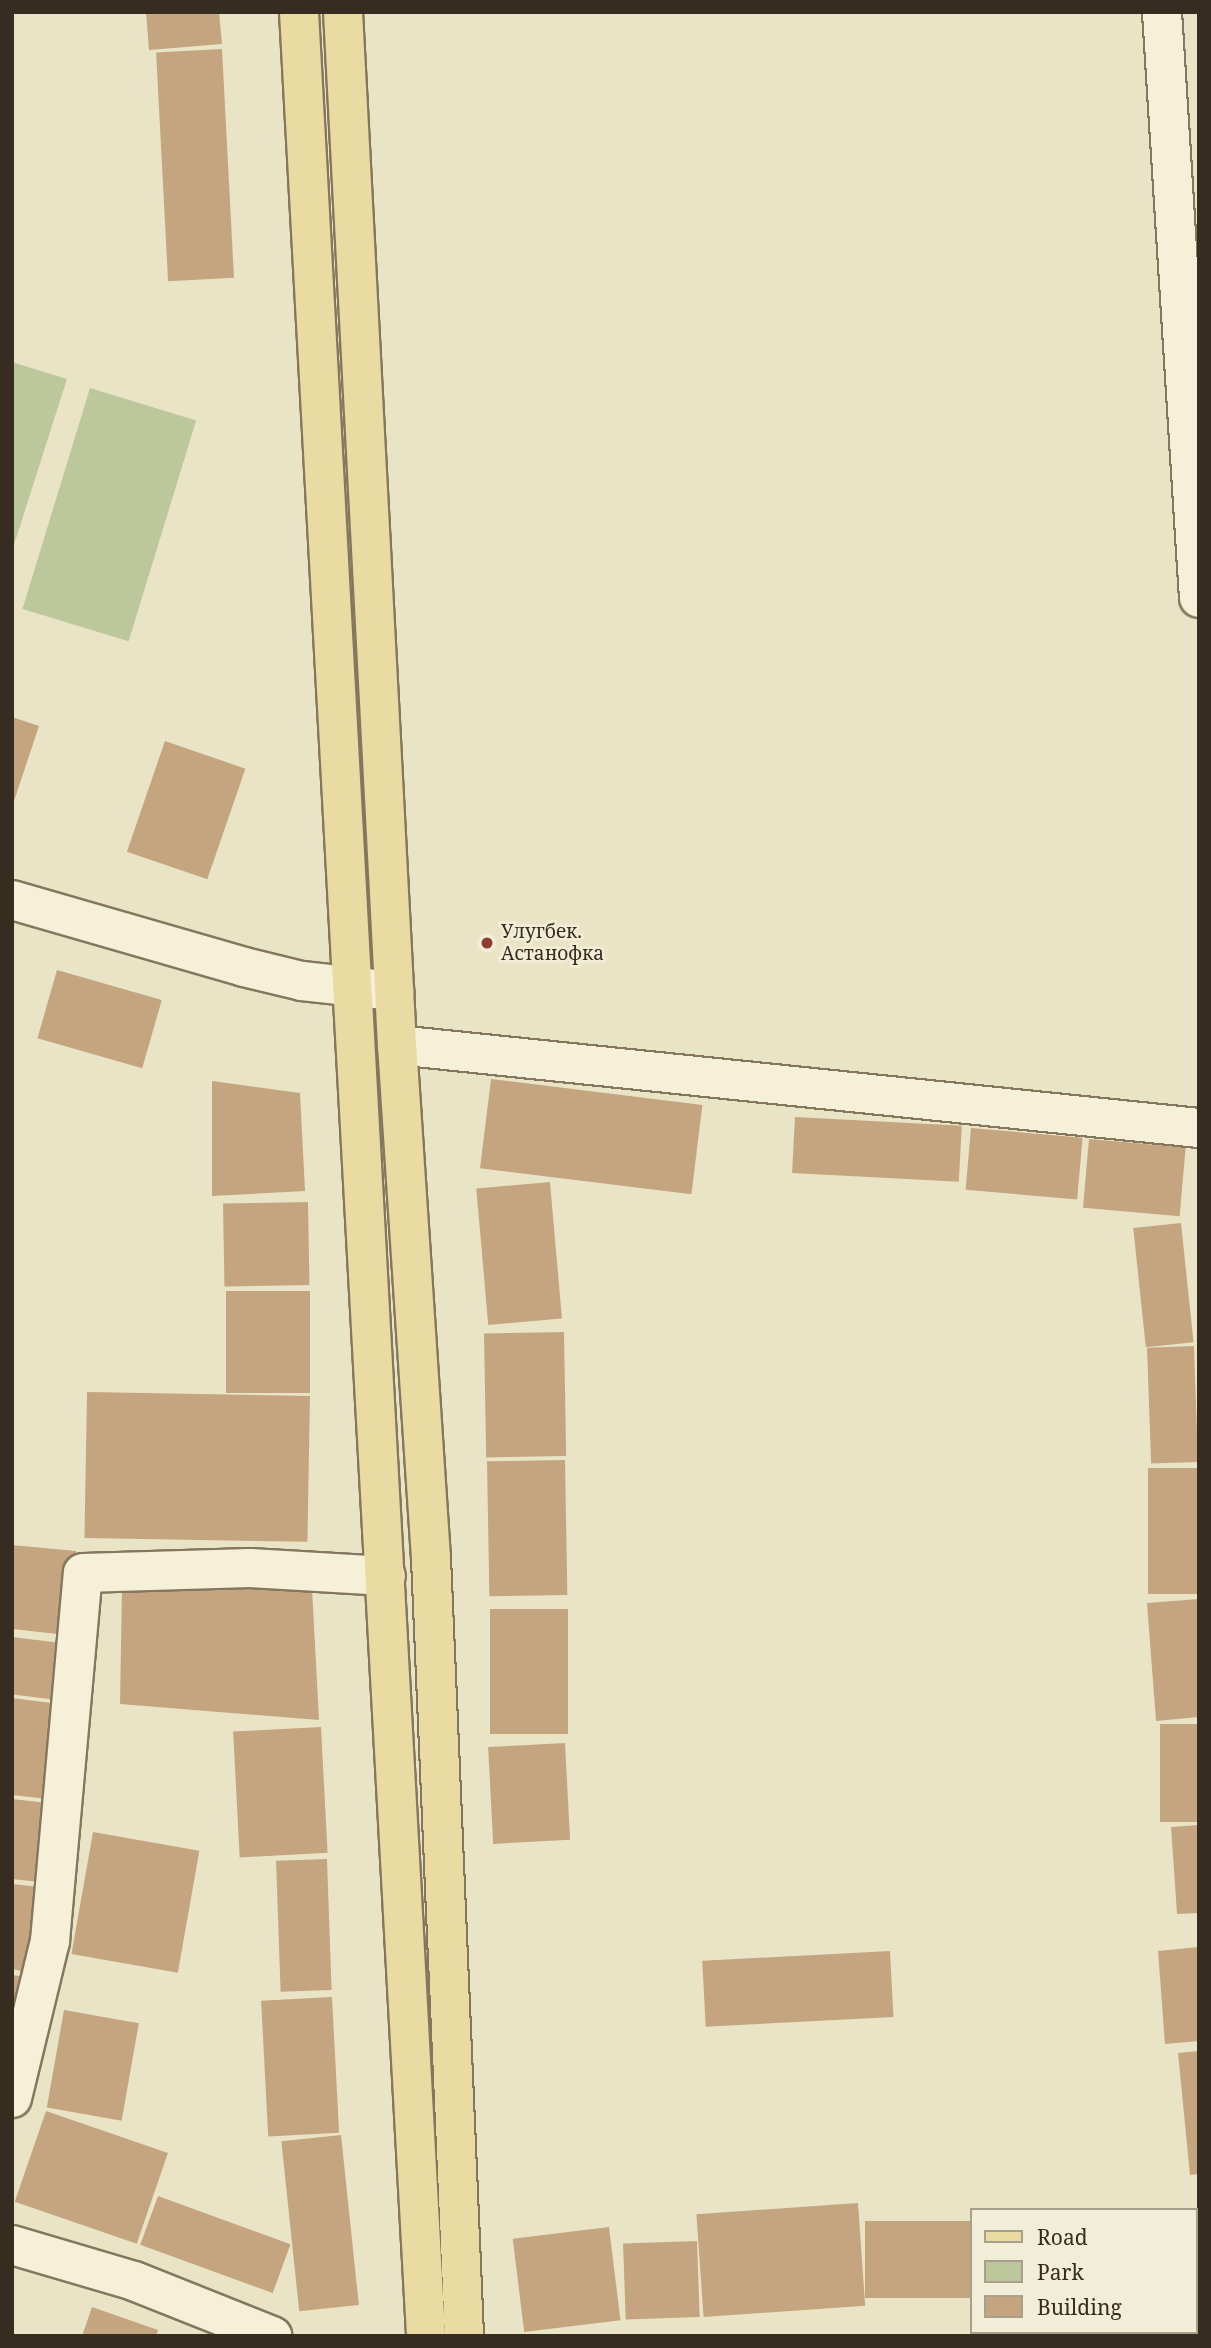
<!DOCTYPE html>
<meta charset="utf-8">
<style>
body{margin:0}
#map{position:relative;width:1211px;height:2348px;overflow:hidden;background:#eae4c7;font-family:"Noto Serif",serif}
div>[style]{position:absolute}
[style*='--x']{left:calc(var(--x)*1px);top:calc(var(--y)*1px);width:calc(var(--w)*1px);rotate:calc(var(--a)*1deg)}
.green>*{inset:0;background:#bdc79c;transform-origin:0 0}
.building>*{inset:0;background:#c5a580;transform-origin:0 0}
.roads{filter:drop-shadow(2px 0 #84775e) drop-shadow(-2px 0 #84775e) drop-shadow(0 2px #84775e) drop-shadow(0 -2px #84775e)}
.minor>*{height:38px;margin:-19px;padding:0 19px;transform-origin:19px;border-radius:19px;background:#f6f0d9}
.major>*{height:38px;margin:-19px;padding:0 19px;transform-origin:19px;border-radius:19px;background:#eadba2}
.dots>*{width:19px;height:19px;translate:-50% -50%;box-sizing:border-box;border:4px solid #f2edd6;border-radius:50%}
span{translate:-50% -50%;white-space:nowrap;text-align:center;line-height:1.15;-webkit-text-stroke:5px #f2edd6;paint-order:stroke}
.poi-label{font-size:19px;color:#362d20}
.left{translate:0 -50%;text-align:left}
.frame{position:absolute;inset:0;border:14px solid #362d20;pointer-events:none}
.legend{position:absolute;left:970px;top:2208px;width:228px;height:126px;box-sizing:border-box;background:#f2edd6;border:2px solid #a7a08d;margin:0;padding:9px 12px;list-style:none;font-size:21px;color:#362d20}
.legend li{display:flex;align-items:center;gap:14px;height:35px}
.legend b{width:35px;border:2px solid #a7a08d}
</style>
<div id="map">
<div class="green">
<div style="clip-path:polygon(12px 362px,67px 379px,12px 551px)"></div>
<div style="left:90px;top:388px;width:111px;height:231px;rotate:17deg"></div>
</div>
<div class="building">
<div style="clip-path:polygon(146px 12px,219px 12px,222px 44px,149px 50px)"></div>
<div style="left:222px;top:49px;width:229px;height:66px;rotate:87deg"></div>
<div style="clip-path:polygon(12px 717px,39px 726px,13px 804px,12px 804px)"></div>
<div style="left:165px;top:741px;width:85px;height:117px;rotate:19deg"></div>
<div style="left:57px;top:970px;width:109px;height:71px;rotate:16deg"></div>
<div style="left:491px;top:1079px;width:213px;height:90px;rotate:7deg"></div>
<div style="clip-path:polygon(212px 1081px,300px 1093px,305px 1191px,212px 1196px)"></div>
<div style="left:795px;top:1117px;width:167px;height:56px;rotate:3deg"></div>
<div style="left:971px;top:1128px;width:112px;height:62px;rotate:5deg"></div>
<div style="left:1089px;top:1139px;width:97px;height:69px;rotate:5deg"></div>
<div style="left:550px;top:1182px;width:137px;height:74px;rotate:85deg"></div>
<div style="left:308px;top:1202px;width:83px;height:85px;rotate:89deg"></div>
<div style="left:1181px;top:1223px;width:120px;height:48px;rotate:84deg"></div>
<div style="left:226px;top:1291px;width:84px;height:102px"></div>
<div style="left:564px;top:1332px;width:124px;height:80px;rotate:89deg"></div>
<div style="left:1194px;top:1346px;width:116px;height:47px;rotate:88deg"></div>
<div style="left:87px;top:1392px;width:223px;height:146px;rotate:1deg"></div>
<div style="left:565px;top:1460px;width:135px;height:78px;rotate:89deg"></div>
<div style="left:1199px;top:1468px;width:126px;height:51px;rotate:90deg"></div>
<div style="clip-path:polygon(12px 1545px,76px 1551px,67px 1635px,12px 1629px)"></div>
<div style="clip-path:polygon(122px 1585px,312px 1588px,319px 1720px,120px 1704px)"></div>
<div style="clip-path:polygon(1199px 1599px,1199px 1717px,1156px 1721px,1147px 1603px)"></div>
<div style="left:568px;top:1609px;width:125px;height:78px;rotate:90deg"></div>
<div style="left:12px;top:1637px;width:54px;height:57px;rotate:7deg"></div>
<div style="clip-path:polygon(12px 1698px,59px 1704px,47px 1799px,12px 1795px)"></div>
<div style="left:1199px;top:1724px;width:98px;height:39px;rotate:90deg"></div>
<div style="left:321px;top:1727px;width:126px;height:88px;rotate:87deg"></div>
<div style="left:565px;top:1743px;width:97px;height:77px;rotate:87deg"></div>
<div style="clip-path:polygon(12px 1799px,48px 1803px,39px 1882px,12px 1879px)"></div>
<div style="clip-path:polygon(1199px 1825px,1199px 1913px,1177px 1914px,1171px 1827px)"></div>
<div style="left:93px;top:1832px;width:108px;height:124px;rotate:10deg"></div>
<div style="left:327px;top:1859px;width:131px;height:51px;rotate:88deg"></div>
<div style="clip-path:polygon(12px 1884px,40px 1887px,26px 1972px,12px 1969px)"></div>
<div style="clip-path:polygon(1199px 1947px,1199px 2041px,1165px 2044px,1158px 1951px)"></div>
<div style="left:890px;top:1951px;width:66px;height:188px;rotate:87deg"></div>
<div style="clip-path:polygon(12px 1975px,26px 1977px,12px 2039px)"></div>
<div style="left:332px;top:1997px;width:136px;height:71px;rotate:87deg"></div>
<div style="left:64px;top:2010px;width:76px;height:99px;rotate:10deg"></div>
<div style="clip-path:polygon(1199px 2051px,1199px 2174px,1190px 2175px,1178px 2053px)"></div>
<div style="left:46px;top:2111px;width:129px;height:96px;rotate:19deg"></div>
<div style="left:341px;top:2135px;width:171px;height:60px;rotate:84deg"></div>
<div style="left:158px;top:2196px;width:141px;height:52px;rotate:20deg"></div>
<div style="left:858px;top:2203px;width:103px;height:162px;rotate:86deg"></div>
<div style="left:971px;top:2221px;width:77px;height:106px;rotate:90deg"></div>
<div style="left:609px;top:2227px;width:94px;height:97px;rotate:83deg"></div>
<div style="left:697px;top:2241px;width:76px;height:74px;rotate:88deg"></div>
<div style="clip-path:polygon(92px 2307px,158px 2330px,156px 2336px,82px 2336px)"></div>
</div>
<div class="roads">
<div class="minor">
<div style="--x:1162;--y:12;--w:587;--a:86.39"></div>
<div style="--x:12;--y:900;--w:241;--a:16.1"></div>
<div style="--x:244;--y:967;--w:60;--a:13.6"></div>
<div style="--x:302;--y:981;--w:93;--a:6.2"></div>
<div style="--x:397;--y:1045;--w:806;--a:5.91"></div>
<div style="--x:12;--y:2098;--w:162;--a:-76.4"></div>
<div style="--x:50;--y:1941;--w:369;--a:-84.9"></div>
<div style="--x:83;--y:1573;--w:167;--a:-1.7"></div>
<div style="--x:250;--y:1568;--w:136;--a:3.4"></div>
<div style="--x:12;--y:2245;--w:127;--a:16.4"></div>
<div style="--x:134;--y:2281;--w:149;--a:21.7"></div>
<div style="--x:1195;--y:2328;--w:4;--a:0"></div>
<div style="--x:1067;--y:2336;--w:56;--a:-4.1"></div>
</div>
<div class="major">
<div style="--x:299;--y:12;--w:2327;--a:86.87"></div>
<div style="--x:343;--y:12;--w:1034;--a:87.01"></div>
<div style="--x:397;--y:1045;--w:514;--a:86.21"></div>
<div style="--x:431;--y:1558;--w:779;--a:87.57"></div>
</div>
</div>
<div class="dots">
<div style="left:487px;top:943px;background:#8d3d33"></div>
</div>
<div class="poi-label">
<span class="left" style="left:501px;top:943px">Улугбек.<br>Астанофка</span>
</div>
<div class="frame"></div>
<ul class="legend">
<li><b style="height:9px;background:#eadba2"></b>Road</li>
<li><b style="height:19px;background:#bdc79c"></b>Park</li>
<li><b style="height:19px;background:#c5a580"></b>Building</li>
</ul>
</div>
